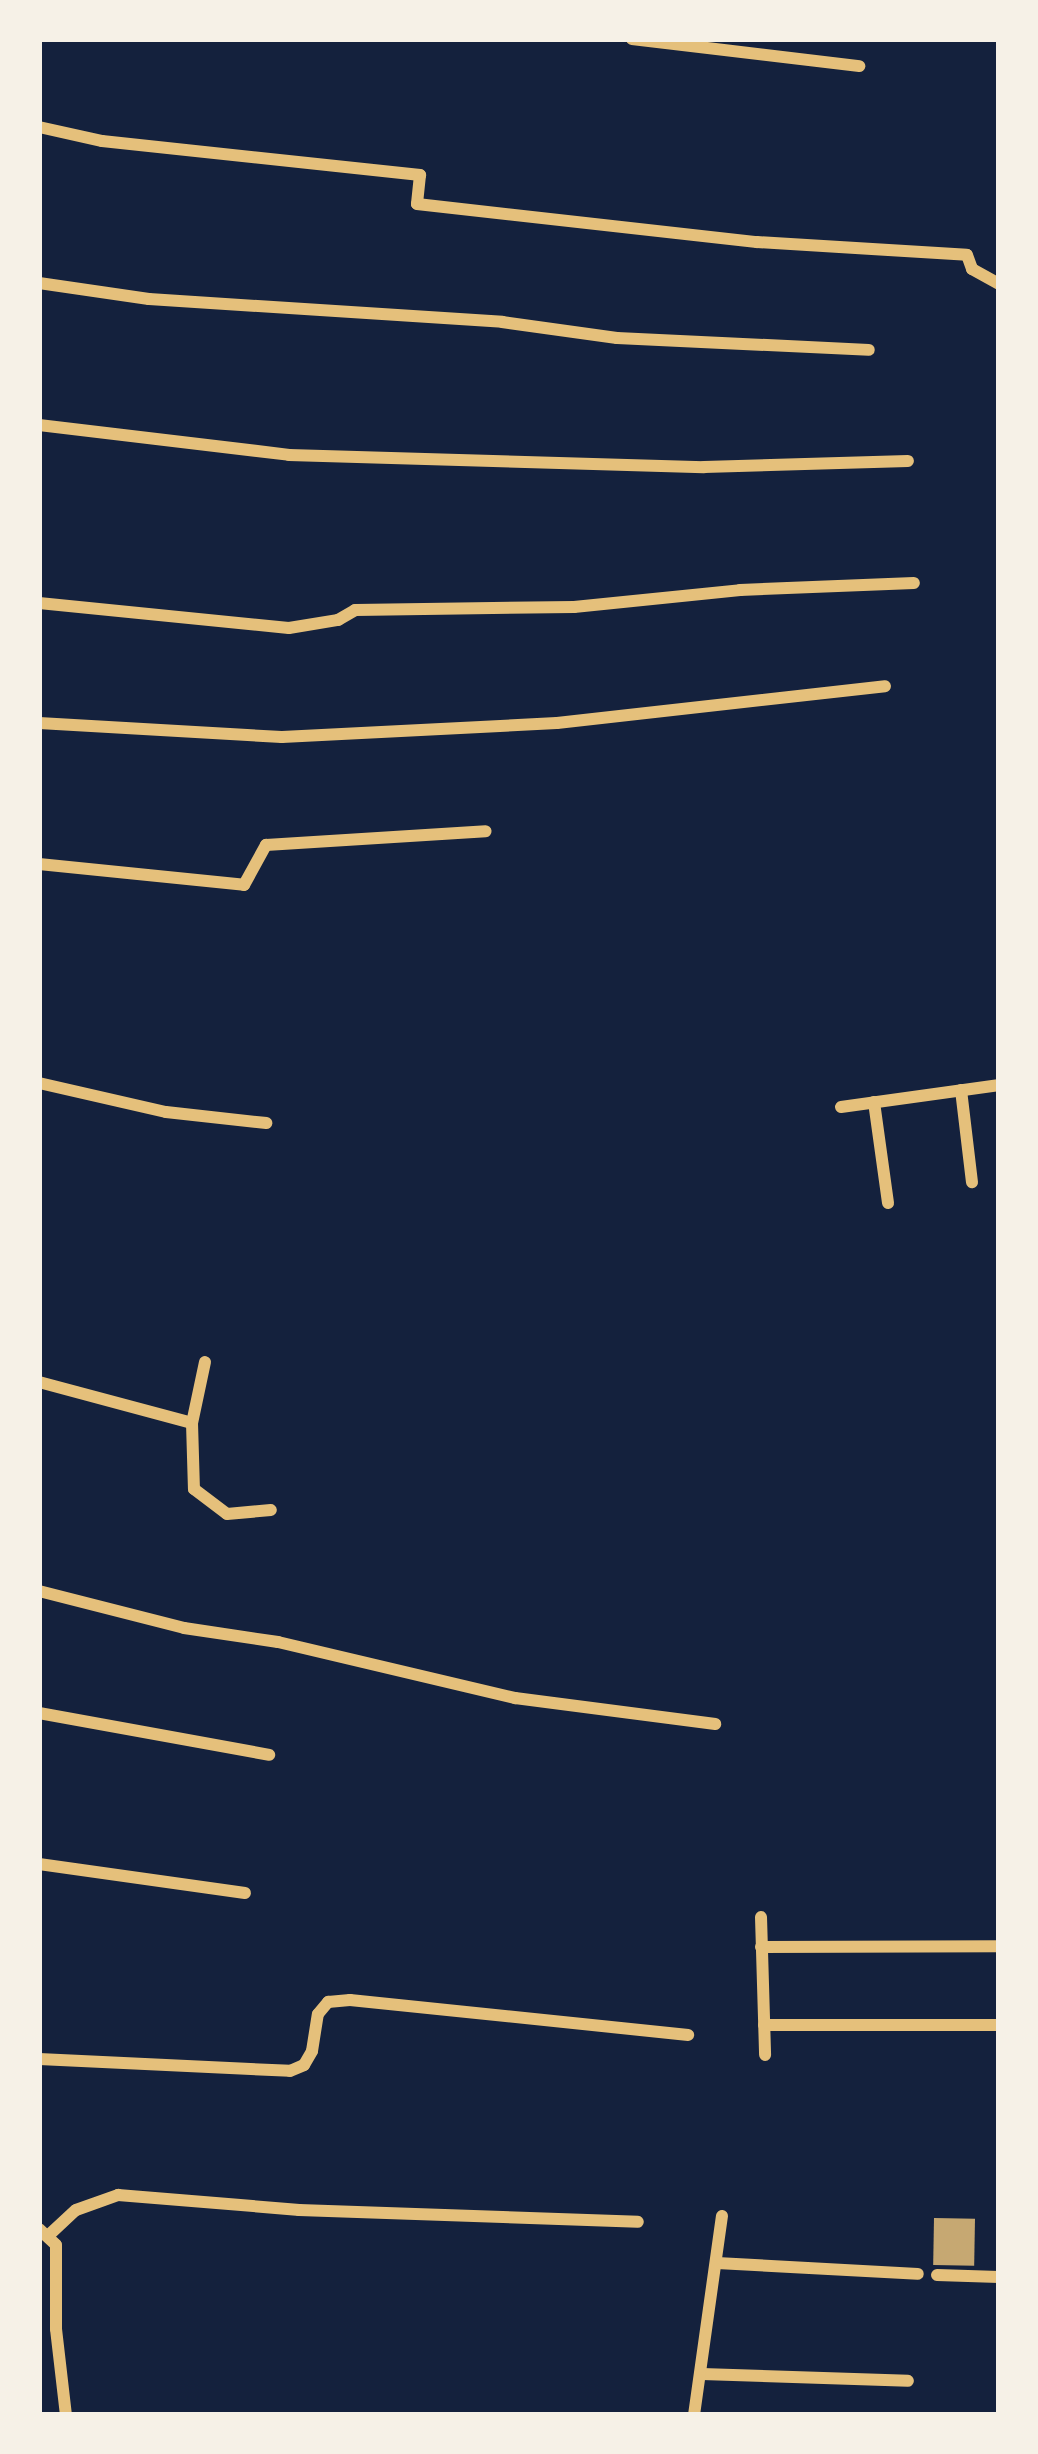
<!DOCTYPE html>
<style>
body{margin:0}
#map{position:relative;width:1038px;height:2454px;overflow:hidden;background:#14213d;font-family:"Fira Sans Condensed",sans-serif}
div>[style]{position:absolute}
[style*='--x']{left:calc(var(--x)*1px);top:calc(var(--y)*1px);width:calc(var(--w)*1px);rotate:calc(var(--a)*1deg)}
.building>*{inset:0;background:#c6a872;transform-origin:0 0}
.minor>*{height:12px;margin:-6px;padding:0 6px;transform-origin:6px;border-radius:6px;background:#e5c07b}
span{translate:-50% -50%;white-space:nowrap;text-align:center;line-height:1.15;-webkit-text-stroke:10px #f6f1e7;paint-order:stroke}
.frame{position:absolute;inset:0;border:42px solid #f6f1e7;pointer-events:none}
</style>
<div id="map">
<div class="building">
<div style="left:934px;top:2218px;width:41px;height:47px;rotate:1deg"></div>
</div>
<div class="minor">
<div style="--x:632;--y:39;--w:229;--a:6.8"></div>
<div style="--x:39;--y:127;--w:65;--a:12.5"></div>
<div style="--x:102;--y:141;--w:320;--a:6.1"></div>
<div style="--x:420;--y:175;--w:29;--a:96"></div>
<div style="--x:417;--y:204;--w:342;--a:6.4"></div>
<div style="--x:757;--y:242;--w:210;--a:3.5"></div>
<div style="--x:967;--y:255;--w:15;--a:70"></div>
<div style="--x:972;--y:269;--w:31;--a:29"></div>
<div style="--x:39;--y:283;--w:111;--a:8.3"></div>
<div style="--x:149;--y:299;--w:354;--a:3.7"></div>
<div style="--x:502;--y:322;--w:116;--a:7.9"></div>
<div style="--x:617;--y:338;--w:252;--a:2.7"></div>
<div style="--x:39;--y:425;--w:252;--a:6.8"></div>
<div style="--x:289;--y:455;--w:415;--a:1.7"></div>
<div style="--x:704;--y:467;--w:204;--a:-1.7"></div>
<div style="--x:39;--y:603;--w:251;--a:5.7"></div>
<div style="--x:289;--y:628;--w:50;--a:-9.3"></div>
<div style="--x:338;--y:620;--w:20;--a:-30"></div>
<div style="--x:355;--y:610;--w:219;--a:-0.8"></div>
<div style="--x:574;--y:607;--w:167;--a:-5.8"></div>
<div style="--x:740;--y:590;--w:174;--a:-2.3"></div>
<div style="--x:39;--y:723;--w:243;--a:3.3"></div>
<div style="--x:282;--y:737;--w:275;--a:-2.9"></div>
<div style="--x:557;--y:723;--w:330;--a:-6.4"></div>
<div style="--x:39;--y:864;--w:206;--a:5.8"></div>
<div style="--x:244;--y:885;--w:46;--a:-61.2"></div>
<div style="--x:266;--y:845;--w:220;--a:-3.6"></div>
<div style="--x:39;--y:1083;--w:130;--a:12.9"></div>
<div style="--x:166;--y:1112;--w:101;--a:6.3"></div>
<div style="--x:961;--y:1090;--w:93;--a:83.2"></div>
<div style="--x:874;--y:1102;--w:102;--a:82.1"></div>
<div style="--x:841;--y:1107;--w:160;--a:-7.9"></div>
<div style="--x:205;--y:1362;--w:62;--a:102"></div>
<div style="--x:192;--y:1423;--w:66;--a:88.3"></div>
<div style="--x:194;--y:1489;--w:41;--a:37.1"></div>
<div style="--x:227;--y:1514;--w:44;--a:-5.2"></div>
<div style="--x:39;--y:1382;--w:158;--a:15"></div>
<div style="--x:39;--y:1591;--w:150;--a:14.3"></div>
<div style="--x:184;--y:1628;--w:95;--a:8.5"></div>
<div style="--x:278;--y:1642;--w:244;--a:13.3"></div>
<div style="--x:515;--y:1698;--w:202;--a:7.4"></div>
<div style="--x:39;--y:1713;--w:234;--a:10.3"></div>
<div style="--x:39;--y:1864;--w:208;--a:8"></div>
<div style="--x:761;--y:1917;--w:138;--a:88.3"></div>
<div style="--x:761;--y:1947;--w:238;--a:-0.2"></div>
<div style="--x:764;--y:2025;--w:235;--a:0"></div>
<div style="--x:39;--y:2059;--w:251;--a:2.7"></div>
<div style="--x:290;--y:2071;--w:15;--a:-23"></div>
<div style="--x:304;--y:2065;--w:16;--a:-60"></div>
<div style="--x:312;--y:2051;--w:37;--a:-81"></div>
<div style="--x:318;--y:2014;--w:16;--a:-50"></div>
<div style="--x:328;--y:2002;--w:22;--a:-5"></div>
<div style="--x:350;--y:2000;--w:340;--a:5.9"></div>
<div style="--x:39;--y:2229;--w:23;--a:43"></div>
<div style="--x:56;--y:2245;--w:84;--a:90"></div>
<div style="--x:56;--y:2329;--w:87;--a:83.4"></div>
<div style="--x:50;--y:2234;--w:35;--a:-43"></div>
<div style="--x:76;--y:2210;--w:45;--a:-19.7"></div>
<div style="--x:118;--y:2195;--w:182;--a:4.7"></div>
<div style="--x:299;--y:2210;--w:339;--a:2"></div>
<div style="--x:717;--y:2263;--w:201;--a:3.1"></div>
<div style="--x:937;--y:2275;--w:62;--a:1.8"></div>
<div style="--x:702;--y:2374;--w:206;--a:1.9"></div>
<div style="--x:694;--y:2415;--w:201;--a:-82"></div>
</div>
<div class="frame"></div>
</div>
